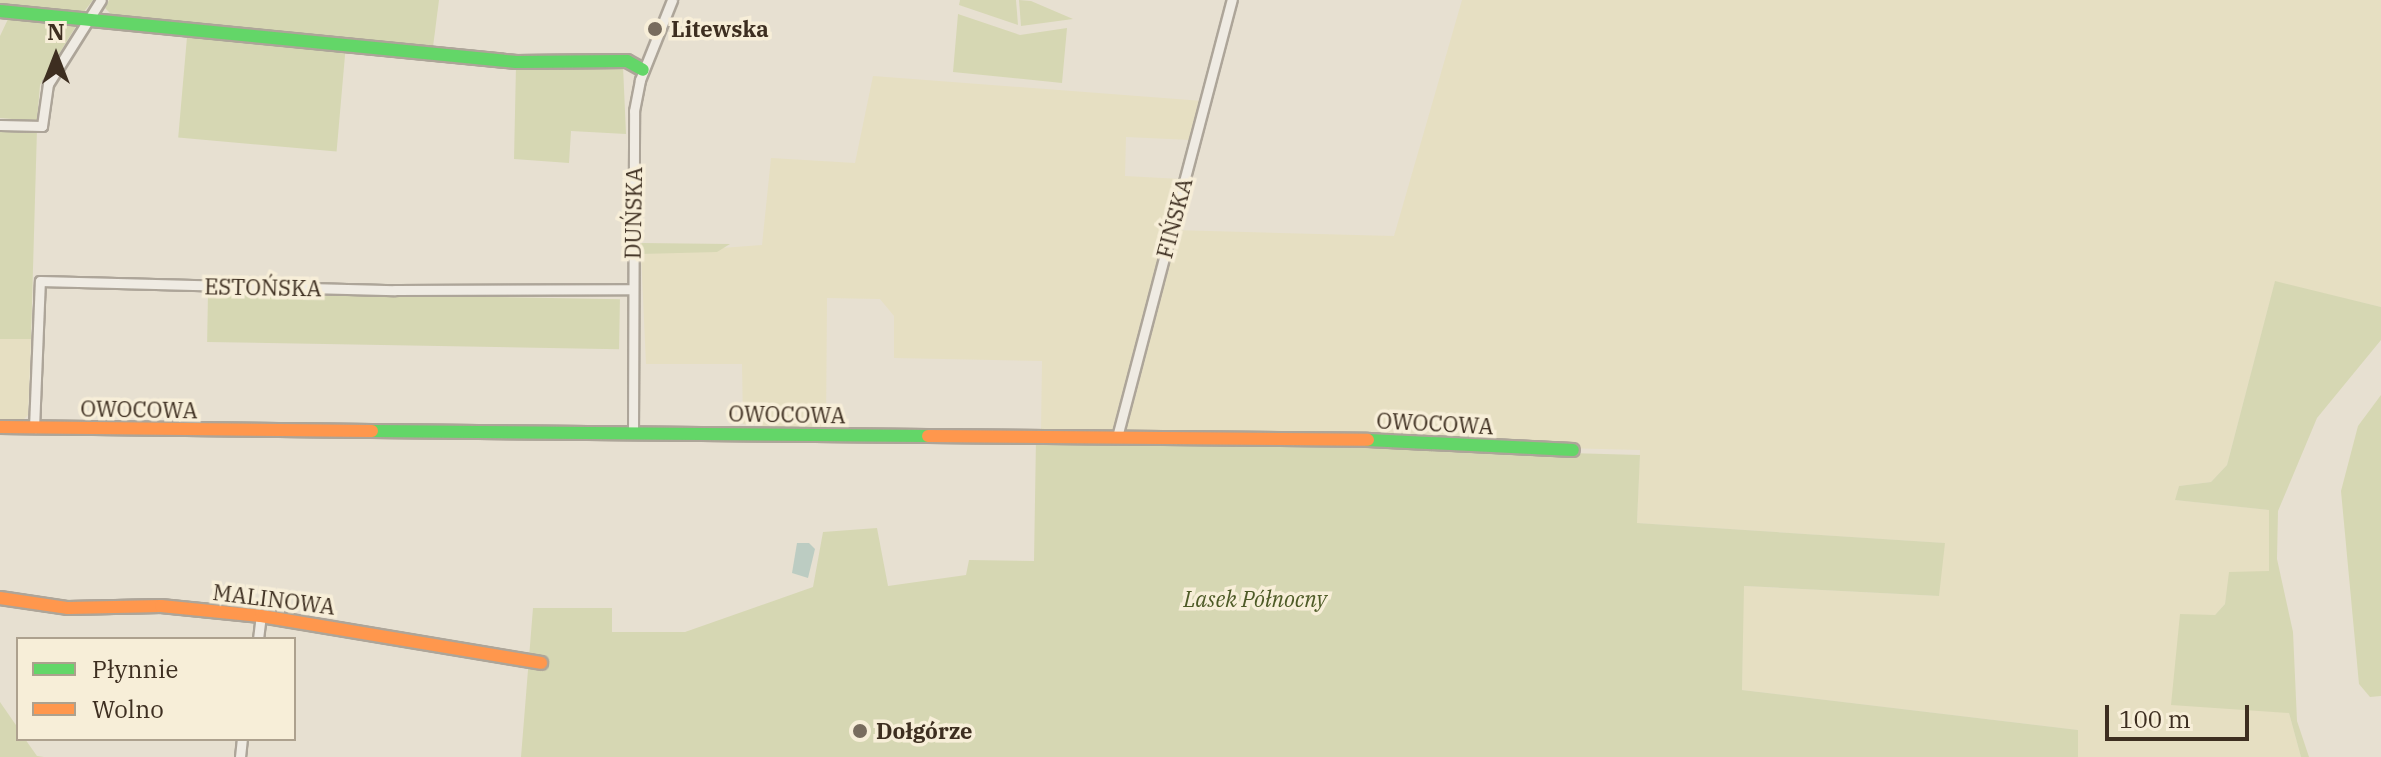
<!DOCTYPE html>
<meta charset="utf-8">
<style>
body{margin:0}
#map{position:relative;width:2381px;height:757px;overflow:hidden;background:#e7e0d1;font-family:"IBM Plex Serif",serif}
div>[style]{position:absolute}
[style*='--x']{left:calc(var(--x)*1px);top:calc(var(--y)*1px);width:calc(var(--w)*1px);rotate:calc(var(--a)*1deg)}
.farmland>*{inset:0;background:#e6dfc2}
.green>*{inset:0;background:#d6d7b3;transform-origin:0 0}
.water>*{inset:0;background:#bcccc2}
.roads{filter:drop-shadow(2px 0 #ada599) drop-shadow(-2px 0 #ada599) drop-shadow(0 2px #ada599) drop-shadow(0 -2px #ada599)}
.street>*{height:9px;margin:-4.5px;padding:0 4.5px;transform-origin:4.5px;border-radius:4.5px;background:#efebe3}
.fast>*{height:12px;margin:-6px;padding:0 6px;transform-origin:6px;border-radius:6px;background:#63d668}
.slow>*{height:12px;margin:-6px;padding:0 6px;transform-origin:6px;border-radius:6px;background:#ff974d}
.dots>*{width:22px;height:22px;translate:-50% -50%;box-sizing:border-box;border:4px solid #f7eed8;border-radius:50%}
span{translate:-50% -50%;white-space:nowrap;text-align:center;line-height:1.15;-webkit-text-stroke:7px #f7eed8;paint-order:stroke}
.poi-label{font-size:22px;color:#3d2e20;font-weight:700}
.left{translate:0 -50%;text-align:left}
.street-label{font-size:22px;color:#3d2e20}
.park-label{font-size:22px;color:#4d5a26;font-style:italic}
.legend{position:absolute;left:16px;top:637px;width:280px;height:104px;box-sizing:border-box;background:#f7eed8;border:2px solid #ada18e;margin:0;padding:10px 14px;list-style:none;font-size:24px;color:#3d2e20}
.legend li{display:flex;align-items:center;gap:16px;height:40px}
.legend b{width:40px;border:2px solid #ada18e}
.north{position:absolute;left:16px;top:16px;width:80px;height:80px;-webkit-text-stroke:6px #f7eed8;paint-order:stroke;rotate:0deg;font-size:22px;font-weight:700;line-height:32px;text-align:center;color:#3d2e20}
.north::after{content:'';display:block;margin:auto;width:28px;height:36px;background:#3d2e20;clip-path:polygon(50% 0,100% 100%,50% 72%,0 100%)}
.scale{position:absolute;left:2105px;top:705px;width:144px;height:36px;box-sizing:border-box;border:4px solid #3d2e20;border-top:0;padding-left:10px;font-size:24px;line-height:28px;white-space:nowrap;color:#3d2e20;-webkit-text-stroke:6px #f7eed8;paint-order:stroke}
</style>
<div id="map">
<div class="farmland">
<div style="clip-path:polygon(1462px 0,2381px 0,2381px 307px,2275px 282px,2227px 465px,2211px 482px,2179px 486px,2176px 500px,2269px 510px,2269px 572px,2230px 572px,2225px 604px,2215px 615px,2289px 713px,2301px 757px,2078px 757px,2078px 730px,1742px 690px,1743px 586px,1938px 596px,1944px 543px,1637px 523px,1640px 450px,1120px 436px,1173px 230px,1394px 236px)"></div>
<div style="clip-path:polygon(873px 76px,1203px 101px,1191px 140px,1126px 137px,1125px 176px,1181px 179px,1114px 433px,1041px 432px,1042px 361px,894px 358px,894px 316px,880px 299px,827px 298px,826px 429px,762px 430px,760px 424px,743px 424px,742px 364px,646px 364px,641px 254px,762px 245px,771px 158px,855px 163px)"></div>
<div style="clip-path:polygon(0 339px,31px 339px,28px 415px,22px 421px,0 422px)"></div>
</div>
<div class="green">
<div style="clip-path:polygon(0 0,93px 0,83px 13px,0 6px)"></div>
<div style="clip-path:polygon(109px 0,439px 0,433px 47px,113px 16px,105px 8px)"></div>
<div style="clip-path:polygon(960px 0,1016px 0,1018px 25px,959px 5px)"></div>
<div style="clip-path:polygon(1019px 0,1031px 1px,1073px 19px,1021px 26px)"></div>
<div style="clip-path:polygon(958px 14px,1020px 35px,1067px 28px,1062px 83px,953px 72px)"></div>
<div style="clip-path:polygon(9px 17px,78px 23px,40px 85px,37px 121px,0 118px,0 36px)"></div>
<div style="left:187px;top:37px;width:159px;height:101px;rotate:5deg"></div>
<div style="clip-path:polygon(516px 65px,623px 66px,626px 134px,571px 131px,569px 163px,514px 159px)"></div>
<div style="clip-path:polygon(0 127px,37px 129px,31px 339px,0 339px)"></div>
<div style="clip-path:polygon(641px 243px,730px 244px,717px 252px,641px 254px)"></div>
<div style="clip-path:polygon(2275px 281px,2381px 307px,2381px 340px,2317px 418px,2278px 511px,2277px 559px,2293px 632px,2297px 721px,2309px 757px,2301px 757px,2289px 713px,2171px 705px,2180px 614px,2215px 615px,2225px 604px,2229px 572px,2269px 571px,2269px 510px,2175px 500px,2179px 486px,2211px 482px,2227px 465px)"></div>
<div style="left:208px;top:292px;width:412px;height:50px;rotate:1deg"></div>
<div style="clip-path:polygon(2381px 395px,2381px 696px,2370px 697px,2359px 684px,2341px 491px,2358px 426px)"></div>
<div style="clip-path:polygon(1036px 438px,1640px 455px,1637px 523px,1945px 543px,1939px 596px,1744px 586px,1742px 690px,2078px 730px,2078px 757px,521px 757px,533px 608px,612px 608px,612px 632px,685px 632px,813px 587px,823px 532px,877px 528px,888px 586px,966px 575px,969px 560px,1034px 561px)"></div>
<div style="clip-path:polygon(0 702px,18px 728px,18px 739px,25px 739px,37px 756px,44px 757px,0 757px)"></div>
</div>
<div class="water">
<div style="clip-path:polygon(797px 543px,809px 543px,815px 549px,808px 578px,792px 573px)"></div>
</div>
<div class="roads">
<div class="street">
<div style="--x:0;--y:125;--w:42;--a:1.4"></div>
<div style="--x:42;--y:126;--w:42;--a:-81.9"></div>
<div style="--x:48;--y:84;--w:99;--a:-57.8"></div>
<div style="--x:34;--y:428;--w:147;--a:-87.7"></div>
<div style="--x:40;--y:281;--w:355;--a:1.5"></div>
<div style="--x:395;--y:290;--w:237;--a:-0.2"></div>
<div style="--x:633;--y:433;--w:322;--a:-89.8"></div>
<div style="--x:634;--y:111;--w:32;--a:-79"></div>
<div style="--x:640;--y:80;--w:86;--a:-68.2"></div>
<div style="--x:1117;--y:437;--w:452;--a:-75.3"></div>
<div style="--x:258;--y:639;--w:23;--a:-83"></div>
<div style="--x:240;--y:757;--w:18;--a:-84"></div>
</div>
<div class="fast">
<div style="--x:0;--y:11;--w:519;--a:5.64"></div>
<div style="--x:516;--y:62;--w:111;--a:-0.5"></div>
<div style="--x:627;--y:61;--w:18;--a:29"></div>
<div style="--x:372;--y:431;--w:556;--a:0.52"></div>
<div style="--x:1368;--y:440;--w:205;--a:2.8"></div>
</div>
<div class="slow">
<div style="--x:0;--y:427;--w:372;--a:0.6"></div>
<div style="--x:928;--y:436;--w:440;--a:0.5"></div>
<div style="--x:0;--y:598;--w:69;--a:8.4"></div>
<div style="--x:68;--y:608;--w:93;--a:-1.2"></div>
<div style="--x:161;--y:606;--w:100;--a:5.7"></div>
<div style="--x:261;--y:616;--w:284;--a:9.5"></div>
</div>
</div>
<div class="dots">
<div style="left:655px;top:29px;background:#786c5e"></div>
<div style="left:860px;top:731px;background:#786c5e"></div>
</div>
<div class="poi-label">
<span class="left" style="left:671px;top:29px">Litewska</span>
<span class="left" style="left:876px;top:731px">Dołgórze</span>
</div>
<div class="street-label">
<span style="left:633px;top:213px;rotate:-89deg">DUŃSKA</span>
<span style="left:1174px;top:218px;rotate:-75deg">FIŃSKA</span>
<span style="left:263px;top:287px;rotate:1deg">ESTOŃSKA</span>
<span style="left:139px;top:409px;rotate:1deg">OWOCOWA</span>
<span style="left:787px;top:414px;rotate:1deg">OWOCOWA</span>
<span style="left:1435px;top:423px;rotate:3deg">OWOCOWA</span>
<span style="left:274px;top:599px;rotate:7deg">MALINOWA</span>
</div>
<div class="park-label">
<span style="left:1255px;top:599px">Lasek Północny</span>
</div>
<ul class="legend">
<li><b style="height:10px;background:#63d668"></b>Płynnie</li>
<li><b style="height:10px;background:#ff974d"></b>Wolno</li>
</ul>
<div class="north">N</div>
<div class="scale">100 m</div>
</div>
